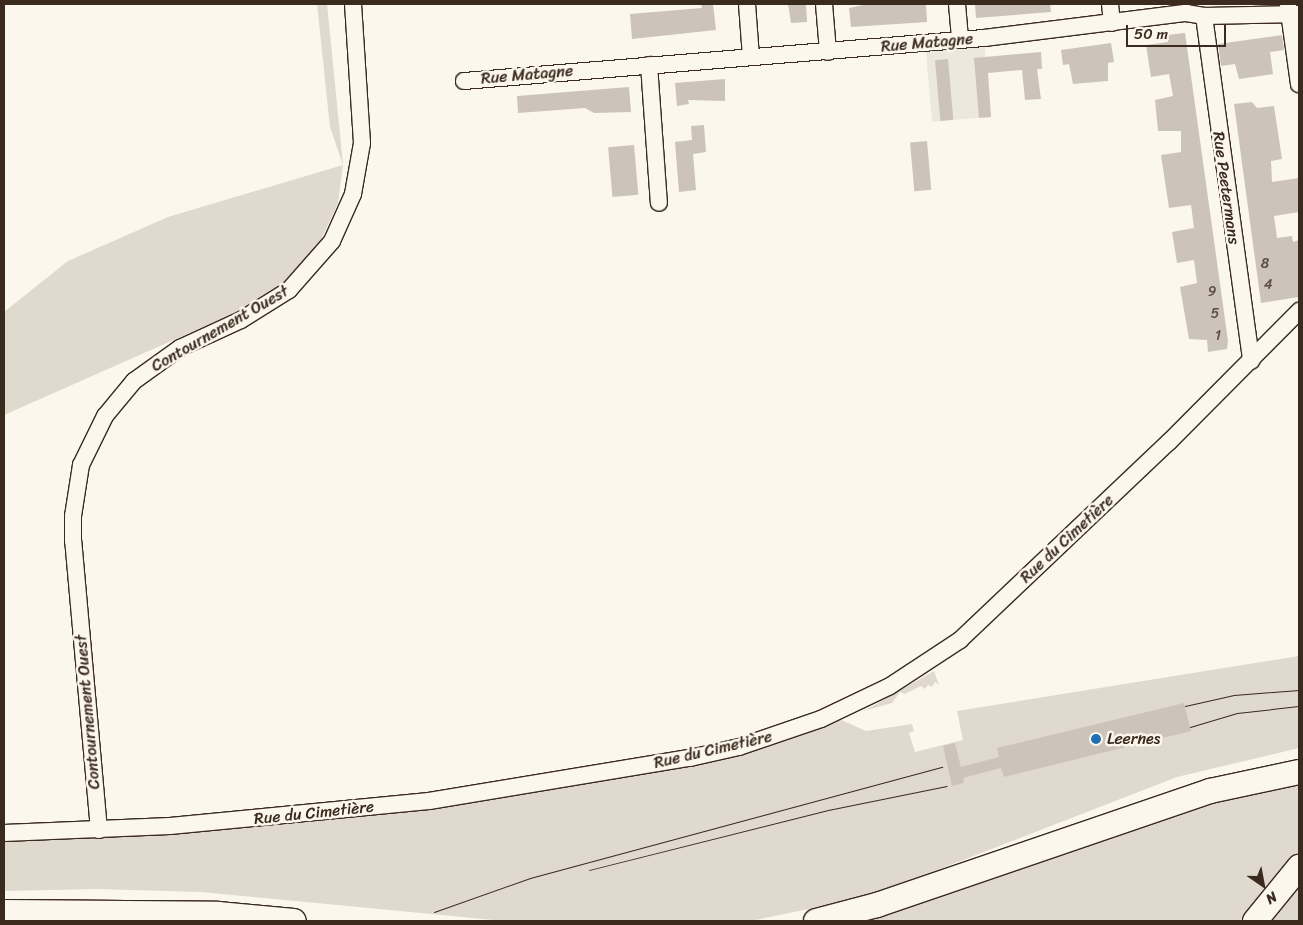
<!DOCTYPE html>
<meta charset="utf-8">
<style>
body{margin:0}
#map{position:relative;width:1303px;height:925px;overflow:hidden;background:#fbf7ec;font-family:Sriracha,sans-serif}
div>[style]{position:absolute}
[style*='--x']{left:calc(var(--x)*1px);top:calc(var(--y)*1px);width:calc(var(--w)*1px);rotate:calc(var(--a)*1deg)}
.built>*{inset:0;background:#ede8dd;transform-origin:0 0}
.green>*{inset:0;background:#dfd9ce}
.building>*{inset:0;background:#ccc4b9;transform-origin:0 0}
.roads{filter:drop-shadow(1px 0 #3b2a1e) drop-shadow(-1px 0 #3b2a1e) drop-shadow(0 1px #3b2a1e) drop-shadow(0 -1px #3b2a1e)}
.minor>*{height:16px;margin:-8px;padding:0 8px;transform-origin:8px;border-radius:8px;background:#fbf7ec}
.highway>*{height:24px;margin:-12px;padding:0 12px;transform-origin:12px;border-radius:12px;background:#fbf7ec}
.tram>*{height:1px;margin:-0.5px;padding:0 0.5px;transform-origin:0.5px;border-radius:0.5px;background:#3b2a1e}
.dots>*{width:14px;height:14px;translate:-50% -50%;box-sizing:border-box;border:2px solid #fbf7ec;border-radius:50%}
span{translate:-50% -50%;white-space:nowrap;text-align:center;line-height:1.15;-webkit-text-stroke:5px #fbf7ec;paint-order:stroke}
.number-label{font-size:14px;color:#5f5045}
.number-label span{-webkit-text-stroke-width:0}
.street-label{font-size:16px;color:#3b2a1e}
.poi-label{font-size:16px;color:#3b2a1e}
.left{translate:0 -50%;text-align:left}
.frame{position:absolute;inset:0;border:5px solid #3b2a1e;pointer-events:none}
.north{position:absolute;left:1238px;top:860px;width:50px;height:50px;-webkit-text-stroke:4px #fbf7ec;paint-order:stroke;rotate:147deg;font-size:14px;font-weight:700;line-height:20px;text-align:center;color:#3b2a1e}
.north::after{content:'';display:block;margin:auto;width:18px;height:22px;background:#3b2a1e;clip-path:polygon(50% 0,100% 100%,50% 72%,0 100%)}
.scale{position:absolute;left:1126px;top:25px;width:100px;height:22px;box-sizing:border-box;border:2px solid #3b2a1e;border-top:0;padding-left:6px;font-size:15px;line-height:18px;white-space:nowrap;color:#3b2a1e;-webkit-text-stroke:4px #fbf7ec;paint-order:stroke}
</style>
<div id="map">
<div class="built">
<div style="left:984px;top:38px;width:79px;height:59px;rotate:85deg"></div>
</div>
<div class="green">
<div style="clip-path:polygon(317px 4px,327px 4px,343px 165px,338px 203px,320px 242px,292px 276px,257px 303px,4px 415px,4px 312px,68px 261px,168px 217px,343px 165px,330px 127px)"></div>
<div style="clip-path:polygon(1299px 656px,1299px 748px,1177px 777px,868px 897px,750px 921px,504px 921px,201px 892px,97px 889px,4px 891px,4px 838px,188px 832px,378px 814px,513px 795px,837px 718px,866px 731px,912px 724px,914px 731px,909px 733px,915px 752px,963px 740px,957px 711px)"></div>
<div style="clip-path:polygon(934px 671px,939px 685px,935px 682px,932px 687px,928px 685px,925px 689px,921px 686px,905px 694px,900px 692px,892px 703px,864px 711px)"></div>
<div style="clip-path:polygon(1299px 780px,1299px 862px,1249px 921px,848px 921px,1198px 804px)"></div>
<div style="clip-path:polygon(1299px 887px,1299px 921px,1271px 921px,1275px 916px)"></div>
</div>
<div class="building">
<div style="clip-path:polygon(701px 4px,713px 4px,716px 30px,632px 39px,630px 14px,702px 8px)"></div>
<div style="clip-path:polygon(788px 4px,806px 4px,807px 22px,791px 23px)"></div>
<div style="clip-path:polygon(868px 4px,926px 4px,927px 22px,851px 27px,849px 8px)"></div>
<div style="clip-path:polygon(975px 4px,1050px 4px,1051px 12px,976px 18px)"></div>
<div style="clip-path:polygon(1185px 33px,1228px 341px,1227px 349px,1208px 352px,1207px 340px,1189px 339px,1180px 287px,1197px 283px,1194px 260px,1177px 263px,1172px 232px,1194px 228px,1191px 205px,1169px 208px,1161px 155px,1181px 152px,1181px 131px,1158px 131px,1155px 100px,1173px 96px,1169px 74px,1151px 77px,1146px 45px,1168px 42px,1167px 35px)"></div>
<div style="clip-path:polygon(1282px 35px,1284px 50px,1270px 52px,1273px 74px,1239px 79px,1235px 64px,1221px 66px,1218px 44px)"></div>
<div style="clip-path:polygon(1111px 43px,1114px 62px,1108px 63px,1108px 81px,1073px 84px,1069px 64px,1063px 65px,1061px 50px)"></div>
<div style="clip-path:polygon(1041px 52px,1042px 69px,1037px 69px,1041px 99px,1025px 100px,1022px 70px,988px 73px,991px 117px,979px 118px,974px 58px)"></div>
<div style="left:948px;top:59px;width:61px;height:13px;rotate:85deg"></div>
<div style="clip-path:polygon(725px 79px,725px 101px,688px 100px,689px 104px,677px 106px,675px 83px)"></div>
<div style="clip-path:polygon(629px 87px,631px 112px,594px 113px,585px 108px,518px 113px,517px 96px)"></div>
<div style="clip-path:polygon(1252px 102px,1257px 108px,1274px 106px,1282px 159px,1271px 161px,1272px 182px,1299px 178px,1299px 212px,1274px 216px,1277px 238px,1292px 236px,1293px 242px,1299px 240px,1299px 297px,1261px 303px,1234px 104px)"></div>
<div style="clip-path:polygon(704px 125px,706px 152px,693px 154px,696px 190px,679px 192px,675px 142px,692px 140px,691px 126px)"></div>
<div style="left:927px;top:141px;width:49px;height:17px;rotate:85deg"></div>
<div style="left:634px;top:145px;width:50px;height:26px;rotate:85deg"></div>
<div style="clip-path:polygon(1184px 703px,1191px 731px,1004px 777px,1001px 768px,963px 778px,964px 783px,952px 786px,943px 746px,955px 743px,961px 767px,999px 757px,997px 748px)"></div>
</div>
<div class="roads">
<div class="minor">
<div style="--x:747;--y:4;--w:53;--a:85.7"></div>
<div style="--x:824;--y:4;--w:48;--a:85.2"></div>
<div style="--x:957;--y:4;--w:36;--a:85"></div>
<div style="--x:1110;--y:4;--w:19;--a:84"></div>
<div style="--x:1288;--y:5;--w:80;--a:82.1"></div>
<div style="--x:1204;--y:16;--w:348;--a:82.2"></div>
<div style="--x:649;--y:65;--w:138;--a:85.9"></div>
<div style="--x:464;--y:81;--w:522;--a:-4.73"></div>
<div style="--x:984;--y:38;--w:204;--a:-7.1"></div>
<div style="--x:1186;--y:13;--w:18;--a:9"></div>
<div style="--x:1204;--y:16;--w:95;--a:-1.2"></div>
<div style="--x:99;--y:830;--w:290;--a:-95.1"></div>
<div style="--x:73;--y:541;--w:25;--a:-90"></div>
<div style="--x:73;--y:516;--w:52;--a:-81.1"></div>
<div style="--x:81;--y:465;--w:55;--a:-63.9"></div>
<div style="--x:105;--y:416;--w:45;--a:-50.4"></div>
<div style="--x:134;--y:381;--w:57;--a:-35.7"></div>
<div style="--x:180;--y:348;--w:67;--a:-24.7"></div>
<div style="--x:241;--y:320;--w:57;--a:-32"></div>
<div style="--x:289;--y:290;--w:65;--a:-48.7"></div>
<div style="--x:332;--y:241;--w:51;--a:-65.9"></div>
<div style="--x:353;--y:194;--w:52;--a:-80"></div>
<div style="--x:362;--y:143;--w:139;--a:-93.7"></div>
<div style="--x:4;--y:833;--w:166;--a:-2.4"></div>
<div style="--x:170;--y:826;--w:260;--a:-5.5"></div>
<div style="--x:429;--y:801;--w:265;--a:-9.4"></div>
<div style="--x:690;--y:758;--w:50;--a:-12.7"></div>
<div style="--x:739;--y:747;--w:87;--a:-18.9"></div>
<div style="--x:821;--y:719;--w:76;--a:-25.6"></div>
<div style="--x:890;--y:686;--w:84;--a:-33.3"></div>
<div style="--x:960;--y:640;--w:288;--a:-43.5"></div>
<div style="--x:1169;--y:442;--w:185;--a:-45.2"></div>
</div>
<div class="highway">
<div style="--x:4;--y:912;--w:214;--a:0.5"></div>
<div style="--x:218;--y:914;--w:76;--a:5.3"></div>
<div style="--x:816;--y:921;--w:63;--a:-14.7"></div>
<div style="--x:877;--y:905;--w:352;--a:-18.9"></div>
<div style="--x:1210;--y:791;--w:91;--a:-12.1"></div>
<div style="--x:1255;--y:921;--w:70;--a:-50.8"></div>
</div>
</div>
<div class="tram">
<div style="--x:1185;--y:706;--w:50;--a:-12.7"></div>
<div style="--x:1234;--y:695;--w:65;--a:-4.4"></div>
<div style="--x:1190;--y:727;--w:49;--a:-16.6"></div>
<div style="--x:1237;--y:713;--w:62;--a:-6.4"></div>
<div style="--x:589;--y:870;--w:246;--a:-14.1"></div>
<div style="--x:828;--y:810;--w:121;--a:-11.4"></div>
<div style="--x:434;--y:912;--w:102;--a:-19.5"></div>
<div style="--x:530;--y:878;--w:427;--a:-15.1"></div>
</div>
<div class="dots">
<div style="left:1096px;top:739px;background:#1f6fb2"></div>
</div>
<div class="number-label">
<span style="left:1265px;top:264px">8</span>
<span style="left:1268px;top:285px">4</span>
<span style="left:1212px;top:292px">9</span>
<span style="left:1215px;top:314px">5</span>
<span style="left:1218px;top:336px">1</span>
</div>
<div class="street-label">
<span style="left:927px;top:43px;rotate:-5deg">Rue Matagne</span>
<span style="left:527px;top:75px;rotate:-5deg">Rue Matagne</span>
<span style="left:1226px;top:188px;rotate:82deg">Rue Peetermans</span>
<span style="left:220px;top:329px;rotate:-30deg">Contournement Ouest</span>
<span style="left:1067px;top:539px;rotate:-43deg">Rue du Cimetière</span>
<span style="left:88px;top:712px;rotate:-95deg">Contournement Ouest</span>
<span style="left:713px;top:750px;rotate:-13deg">Rue du Cimetière</span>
<span style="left:314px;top:813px;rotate:-6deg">Rue du Cimetière</span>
</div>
<div class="poi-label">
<span class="left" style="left:1107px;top:739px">Leernes</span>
</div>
<div class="frame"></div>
<div class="north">N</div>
<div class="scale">50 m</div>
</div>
